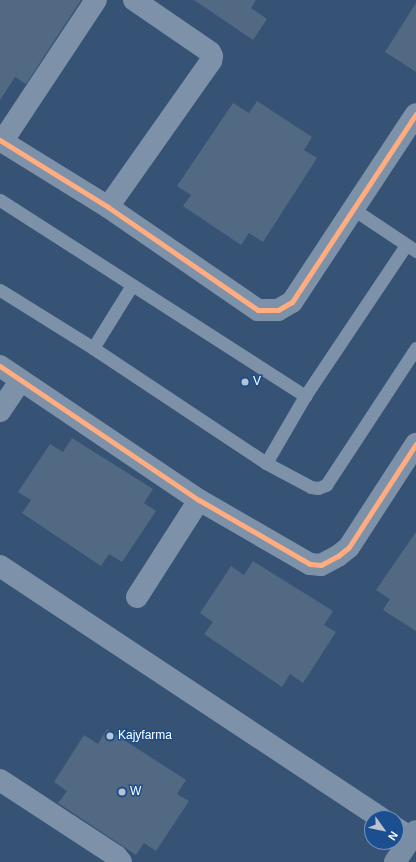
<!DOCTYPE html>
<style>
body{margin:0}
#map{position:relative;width:416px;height:862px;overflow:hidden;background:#365274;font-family:Arial,sans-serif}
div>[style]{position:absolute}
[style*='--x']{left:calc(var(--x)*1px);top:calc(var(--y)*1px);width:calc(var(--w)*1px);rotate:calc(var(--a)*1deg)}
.building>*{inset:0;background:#526984}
.lane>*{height:13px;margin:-6.5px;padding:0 6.5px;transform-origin:6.5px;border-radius:6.5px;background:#7d92a8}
.street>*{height:22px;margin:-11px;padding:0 11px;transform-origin:11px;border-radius:11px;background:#7d92a8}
.secondary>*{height:22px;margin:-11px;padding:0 11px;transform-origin:11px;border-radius:11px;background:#798da4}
.cycleway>*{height:5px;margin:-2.5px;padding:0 2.5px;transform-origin:2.5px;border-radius:2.5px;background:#ffac80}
.dots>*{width:11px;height:11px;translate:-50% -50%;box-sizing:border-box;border:2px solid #1b4f8f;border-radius:50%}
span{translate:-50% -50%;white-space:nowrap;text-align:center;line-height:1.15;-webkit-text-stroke:3px #1b4f8f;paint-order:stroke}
.poi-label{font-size:12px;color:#fff}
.left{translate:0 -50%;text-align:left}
.north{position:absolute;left:364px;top:810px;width:40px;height:40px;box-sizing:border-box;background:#1b4f8f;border:1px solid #7695bc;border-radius:50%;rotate:123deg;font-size:11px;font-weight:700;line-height:16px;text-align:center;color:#fff}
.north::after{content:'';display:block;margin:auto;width:14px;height:18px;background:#b9c2ce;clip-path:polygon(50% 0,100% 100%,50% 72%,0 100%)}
</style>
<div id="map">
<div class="building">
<div style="clip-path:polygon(0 0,81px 0,26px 84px,15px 77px,0 100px)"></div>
<div style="clip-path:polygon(194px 0,256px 0,251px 8px,267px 19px,253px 40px)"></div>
<div style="clip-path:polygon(416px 3px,416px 72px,385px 52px)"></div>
<div style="clip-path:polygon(257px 101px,312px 137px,304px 150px,317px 158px,263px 242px,249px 233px,241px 245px,183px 206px,191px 195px,177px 186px,233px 103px,249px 113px)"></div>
<div style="clip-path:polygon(72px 438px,153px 489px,144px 503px,156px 511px,122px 562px,109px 554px,101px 566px,22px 513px,31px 500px,18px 492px,50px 444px,63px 452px)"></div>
<div style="clip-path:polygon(416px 532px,416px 631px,383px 610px,390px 599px,376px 590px)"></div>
<div style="clip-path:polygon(253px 561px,333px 611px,324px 625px,336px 632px,303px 683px,290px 674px,282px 687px,204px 634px,213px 622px,200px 613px,231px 566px,244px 575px)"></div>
<div style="clip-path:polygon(107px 729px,186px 780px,177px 794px,189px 801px,156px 851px,144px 843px,136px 855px,58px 803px,67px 791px,54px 782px,84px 735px,98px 744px)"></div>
</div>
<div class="lane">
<div style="--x:0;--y:200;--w:363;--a:32.7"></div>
<div style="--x:353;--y:209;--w:76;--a:33.7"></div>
<div style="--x:0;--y:290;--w:110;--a:31.9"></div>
<div style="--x:93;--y:348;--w:208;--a:33.6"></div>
<div style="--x:266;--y:463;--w:51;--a:28.1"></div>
<div style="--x:311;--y:487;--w:7;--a:8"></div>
<div style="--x:318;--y:488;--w:9;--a:-21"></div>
<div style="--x:326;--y:485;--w:164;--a:-56.7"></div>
<div style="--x:93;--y:348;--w:74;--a:-58.2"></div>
<div style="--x:266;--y:463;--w:78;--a:-59.8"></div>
<div style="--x:305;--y:396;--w:182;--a:-56.2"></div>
</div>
<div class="street">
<div style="--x:0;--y:140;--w:127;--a:31.8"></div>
<div style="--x:108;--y:207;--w:182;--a:34.5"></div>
<div style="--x:258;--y:310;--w:20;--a:0"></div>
<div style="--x:278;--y:310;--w:16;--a:-30"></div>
<div style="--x:292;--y:302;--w:225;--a:-56.6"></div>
<div style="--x:2;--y:142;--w:170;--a:-56.5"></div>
<div style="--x:108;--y:207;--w:179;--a:-54.8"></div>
<div style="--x:211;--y:61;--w:5;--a:-79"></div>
<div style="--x:212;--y:56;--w:4;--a:-117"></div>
<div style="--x:210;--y:52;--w:92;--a:-145.6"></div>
<div style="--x:0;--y:366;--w:240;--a:34"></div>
<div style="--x:199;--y:500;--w:128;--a:30"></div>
<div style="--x:310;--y:564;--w:11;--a:5"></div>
<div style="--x:321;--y:565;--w:19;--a:-28"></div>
<div style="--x:338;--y:556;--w:14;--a:-39"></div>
<div style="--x:349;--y:547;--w:123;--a:-57"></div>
<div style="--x:0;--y:411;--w:37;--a:-56"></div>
<div style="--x:0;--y:566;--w:457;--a:33.5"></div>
<div style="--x:137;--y:597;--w:115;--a:-57.4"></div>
<div style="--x:0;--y:780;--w:139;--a:33.2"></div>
<div style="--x:116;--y:856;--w:8;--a:50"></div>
<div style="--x:396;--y:828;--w:18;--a:34"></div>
</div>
<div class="secondary">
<div style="--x:395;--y:862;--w:37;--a:-56"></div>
</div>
<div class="cycleway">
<div style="--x:0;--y:140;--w:127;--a:31.8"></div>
<div style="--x:108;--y:207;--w:182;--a:34.5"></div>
<div style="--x:258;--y:310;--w:20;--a:0"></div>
<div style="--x:278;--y:310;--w:16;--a:-30"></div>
<div style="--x:292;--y:302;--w:225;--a:-56.6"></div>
<div style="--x:0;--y:366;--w:240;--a:34"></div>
<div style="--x:199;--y:500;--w:128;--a:30"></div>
<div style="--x:310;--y:564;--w:11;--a:5"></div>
<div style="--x:321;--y:565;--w:19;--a:-28"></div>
<div style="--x:338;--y:556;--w:14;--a:-39"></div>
<div style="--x:349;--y:547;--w:123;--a:-57"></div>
</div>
<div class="dots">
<div style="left:245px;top:382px;background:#b9c2ce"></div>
<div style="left:110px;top:736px;background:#b9c2ce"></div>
<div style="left:122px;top:792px;background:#b9c2ce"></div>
</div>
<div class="poi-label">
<span class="left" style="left:253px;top:382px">V</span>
<span class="left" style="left:118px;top:736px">Kajyfarma</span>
<span class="left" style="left:130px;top:792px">W</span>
</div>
<div class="north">N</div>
</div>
